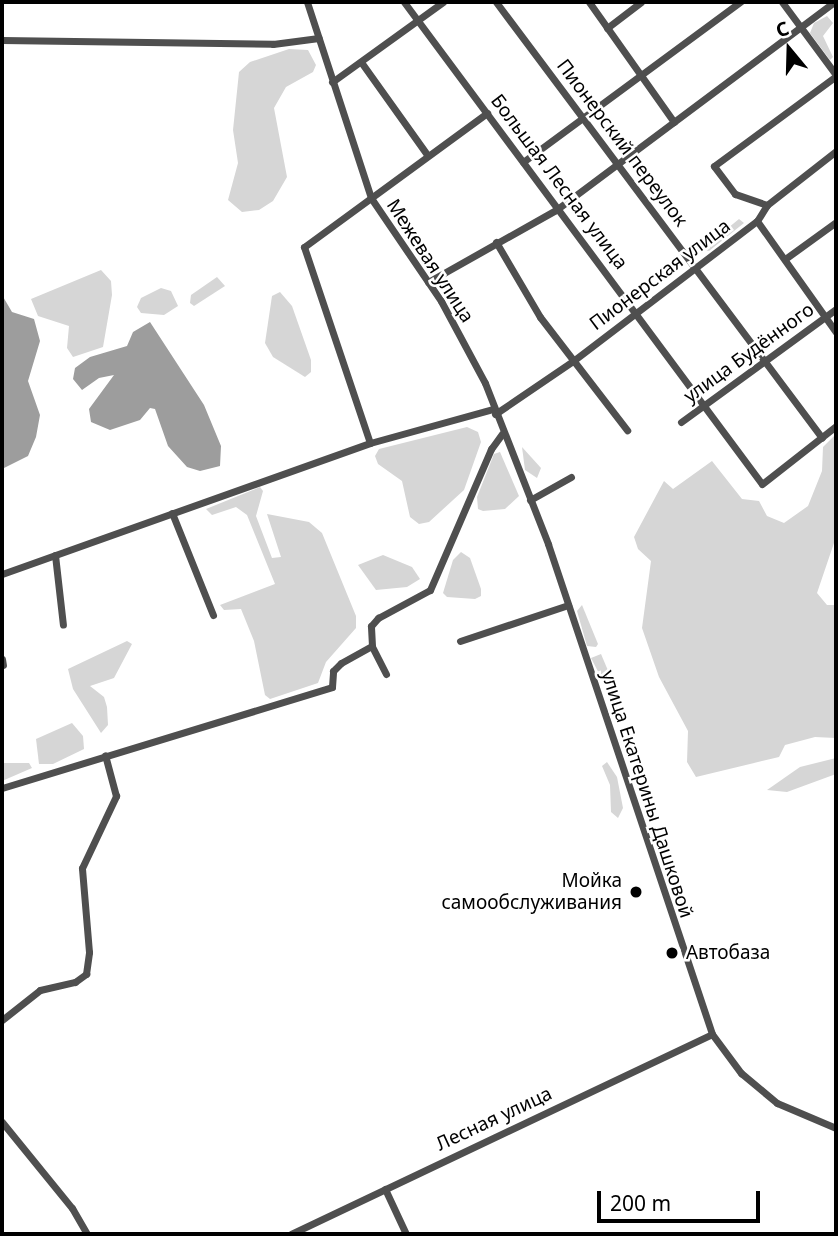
<!DOCTYPE html>
<meta charset="utf-8">
<style>
body{margin:0}
#map{position:relative;width:838px;height:1236px;overflow:hidden;background:#fff;font-family:"Noto Sans",sans-serif}
div>[style]{position:absolute}
[style*='--x']{left:calc(var(--x)*1px);top:calc(var(--y)*1px);width:calc(var(--w)*1px);rotate:calc(var(--a)*1deg)}
.green>*{inset:0;background:#d6d6d6}
.water>*{inset:0;background:#9d9d9d}
.minor>*{height:7px;margin:-3.5px;padding:0 3.5px;transform-origin:3.5px;border-radius:3.5px;background:#4f4f4f}
.dots>*{width:19px;height:19px;translate:-50% -50%;box-sizing:border-box;border:4px solid #fff;border-radius:50%}
span{translate:-50% -50%;white-space:nowrap;text-align:center;line-height:1.15;-webkit-text-stroke:5px #fff;paint-order:stroke}
.street-label{font-size:19px;color:#000}
.poi-label{font-size:19px;color:#000}
.right{translate:-100% -50%;text-align:right}
.left{translate:0 -50%;text-align:left}
.frame{position:absolute;inset:0;border:4px solid #000;pointer-events:none}
.north{position:absolute;left:754px;top:14px;width:70px;height:70px;-webkit-text-stroke:5px #fff;paint-order:stroke;rotate:341deg;font-size:19px;font-weight:700;line-height:28px;text-align:center;color:#000}
.north::after{content:'';display:block;margin:auto;width:24px;height:32px;background:#000;clip-path:polygon(50% 0,100% 100%,50% 72%,0 100%)}
.scale{position:absolute;left:597px;top:1191px;width:163px;height:32px;box-sizing:border-box;border:4px solid #000;border-top:0;padding-left:9px;font-size:21px;line-height:24px;white-space:nowrap;color:#000;-webkit-text-stroke:5px #fff;paint-order:stroke}
</style>
<div id="map">
<div class="green">
<div style="clip-path:polygon(827px 16px,833px 23px,823px 36px,833px 57px,830px 60px,810px 33px,814px 23px)"></div>
<div style="clip-path:polygon(289px 49px,308px 50px,316px 65px,313px 72px,286px 87px,274px 108px,287px 177px,273px 201px,259px 210px,242px 212px,228px 200px,238px 163px,233px 130px,239px 72px,250px 62px)"></div>
<div style="clip-path:polygon(739px 219px,744px 223px,709px 251px,699px 249px,698px 241px,706px 246px)"></div>
<div style="clip-path:polygon(101px 270px,111px 281px,112px 295px,103px 347px,73px 357px,67px 348px,69px 326px,38px 316px,31px 299px)"></div>
<div style="clip-path:polygon(217px 277px,225px 286px,194px 306px,190px 303px,191px 295px)"></div>
<div style="clip-path:polygon(161px 288px,171px 291px,178px 306px,164px 315px,141px 313px,137px 307px,141px 298px)"></div>
<div style="clip-path:polygon(280px 292px,292px 306px,311px 360px,311px 372px,305px 377px,273px 357px,265px 343px,272px 296px)"></div>
<div style="clip-path:polygon(467px 427px,478px 432px,481px 442px,464px 490px,429px 522px,419px 524px,410px 517px,402px 481px,378px 464px,375px 456px,379px 449px)"></div>
<div style="clip-path:polygon(836px 434px,835px 540px,817px 593px,827px 605px,836px 605px,836px 738px,815px 737px,785px 745px,779px 757px,696px 777px,687px 762px,688px 731px,659px 677px,642px 628px,651px 561px,638px 549px,634px 537px,664px 481px,673px 489px,712px 461px,742px 499px,759px 501px,767px 516px,784px 523px,808px 506px,822px 471px,823px 447px)"></div>
<div style="clip-path:polygon(522px 447px,541px 468px,537px 478px,525px 470px)"></div>
<div style="clip-path:polygon(500px 452px,519px 496px,505px 509px,483px 511px,478px 509px,477px 497px,494px 454px)"></div>
<div style="clip-path:polygon(260px 487px,263px 491px,256px 516px,272px 558px,281px 557px,267px 514px,309px 522px,322px 533px,356px 616px,356px 628px,326px 662px,318px 683px,270px 699px,265px 695px,254px 641px,241px 609px,224px 610px,220px 605px,275px 584px,247px 515px,236px 507px,212px 515px,206px 509px)"></div>
<div style="clip-path:polygon(461px 552px,470px 558px,481px 589px,481px 596px,475px 599px,447px 597px,443px 593px,453px 560px)"></div>
<div style="clip-path:polygon(383px 555px,412px 567px,420px 579px,407px 587px,376px 590px,358px 565px)"></div>
<div style="clip-path:polygon(582px 605px,598px 644px,596px 647px,587px 646px,577px 611px)"></div>
<div style="clip-path:polygon(127px 641px,132px 644px,114px 678px,90px 686px,104px 697px,107px 707px,108px 725px,101px 733px,73px 689px,68px 669px)"></div>
<div style="clip-path:polygon(601px 654px,612px 680px,605px 685px,591px 658px)"></div>
<div style="clip-path:polygon(72px 723px,83px 736px,84px 749px,53px 764px,39px 764px,36px 739px)"></div>
<div style="clip-path:polygon(836px 758px,836px 774px,787px 792px,767px 790px,800px 767px)"></div>
<div style="clip-path:polygon(607px 762px,617px 777px,623px 808px,618px 818px,611px 812px,610px 785px,602px 766px)"></div>
<div style="clip-path:polygon(2px 763px,29px 763px,32px 768px,2px 781px)"></div>
</div>
<div class="water">
<div style="clip-path:polygon(2px 295px,12px 312px,34px 319px,40px 341px,28px 381px,40px 415px,36px 437px,28px 456px,2px 469px)"></div>
<div style="clip-path:polygon(150px 322px,204px 405px,221px 446px,220px 466px,200px 471px,187px 467px,168px 446px,155px 409px,150px 408px,140px 420px,110px 430px,91px 422px,89px 409px,114px 375px,99px 378px,82px 390px,73px 379px,75px 368px,90px 357px,127px 346px,133px 332px)"></div>
</div>
<div class="minor">
<div style="--x:307;--y:2;--w:206;--a:71.9"></div>
<div style="--x:371;--y:198;--w:125;--a:55.8"></div>
<div style="--x:441;--y:301;--w:93;--a:61.8"></div>
<div style="--x:485;--y:383;--w:173;--a:68.6"></div>
<div style="--x:548;--y:544;--w:517;--a:71.49"></div>
<div style="--x:712;--y:1034;--w:49;--a:53.4"></div>
<div style="--x:741;--y:1073;--w:47;--a:39.8"></div>
<div style="--x:777;--y:1103;--w:64;--a:23"></div>
<div style="--x:404;--y:2;--w:600;--a:53.4"></div>
<div style="--x:762;--y:484;--w:94;--a:-38.1"></div>
<div style="--x:496;--y:2;--w:544;--a:53.21"></div>
<div style="--x:589;--y:2;--w:147;--a:54.7"></div>
<div style="--x:782;--y:2;--w:91;--a:53.5"></div>
<div style="--x:607;--y:28;--w:43;--a:-37.4"></div>
<div style="--x:2;--y:40;--w:271;--a:0.8"></div>
<div style="--x:273;--y:44;--w:46;--a:-7.4"></div>
<div style="--x:361;--y:62;--w:115;--a:54.5"></div>
<div style="--x:332;--y:82;--w:137;--a:-35.8"></div>
<div style="--x:523;--y:162;--w:270;--a:-36.4"></div>
<div style="--x:767;--y:205;--w:34;--a:-161"></div>
<div style="--x:735;--y:194;--w:35;--a:-127"></div>
<div style="--x:714;--y:166;--w:152;--a:-36.4"></div>
<div style="--x:757;--y:221;--w:136;--a:54.6"></div>
<div style="--x:496;--y:242;--w:87;--a:59.6"></div>
<div style="--x:540;--y:317;--w:143;--a:52.4"></div>
<div style="--x:785;--y:259;--w:63;--a:-36"></div>
<div style="--x:428;--y:282;--w:147;--a:-29.4"></div>
<div style="--x:556;--y:210;--w:347;--a:-36.8"></div>
<div style="--x:495;--y:414;--w:94;--a:-34.2"></div>
<div style="--x:573;--y:361;--w:231;--a:-37.3"></div>
<div style="--x:757;--y:221;--w:19;--a:-58"></div>
<div style="--x:767;--y:205;--w:88;--a:-38"></div>
<div style="--x:681;--y:422;--w:192;--a:-36.1"></div>
<div style="--x:370;--y:443;--w:207;--a:-108.6"></div>
<div style="--x:304;--y:247;--w:227;--a:-36.2"></div>
<div style="--x:530;--y:500;--w:47;--a:-29.3"></div>
<div style="--x:172;--y:513;--w:110;--a:68.1"></div>
<div style="--x:55;--y:555;--w:70;--a:83.5"></div>
<div style="--x:2;--y:574;--w:391;--a:-19.6"></div>
<div style="--x:370;--y:443;--w:128;--a:-15.5"></div>
<div style="--x:460;--y:641;--w:114;--a:-18.4"></div>
<div style="--x:2;--y:659;--w:6;--a:81"></div>
<div style="--x:386;--y:674;--w:31;--a:-117"></div>
<div style="--x:372;--y:646;--w:20;--a:-93"></div>
<div style="--x:371;--y:626;--w:11;--a:-49"></div>
<div style="--x:378;--y:618;--w:59;--a:-28.3"></div>
<div style="--x:430;--y:590;--w:154;--a:-66.6"></div>
<div style="--x:491;--y:449;--w:19;--a:-54"></div>
<div style="--x:2;--y:788;--w:345;--a:-17"></div>
<div style="--x:332;--y:687;--w:16;--a:-86"></div>
<div style="--x:333;--y:671;--w:11;--a:-45"></div>
<div style="--x:341;--y:663;--w:35;--a:-29"></div>
<div style="--x:2;--y:1020;--w:48;--a:-38.3"></div>
<div style="--x:40;--y:990;--w:36;--a:-13"></div>
<div style="--x:75;--y:982;--w:14;--a:-36"></div>
<div style="--x:86;--y:974;--w:22;--a:-82"></div>
<div style="--x:89;--y:952;--w:84;--a:-94.8"></div>
<div style="--x:82;--y:868;--w:80;--a:-64.7"></div>
<div style="--x:116;--y:796;--w:42;--a:-105"></div>
<div style="--x:2;--y:1122;--w:111;--a:50.9"></div>
<div style="--x:72;--y:1208;--w:30;--a:60"></div>
<div style="--x:385;--y:1189;--w:50;--a:65"></div>
<div style="--x:291;--y:1234;--w:466;--a:-25.4"></div>
</div>
<div class="dots">
<div style="left:636px;top:892px;background:#000"></div>
<div style="left:672px;top:953px;background:#000"></div>
</div>
<div class="street-label">
<span style="left:622px;top:143px;rotate:53deg">Пионерский переулок</span>
<span style="left:559px;top:182px;rotate:53deg">Большая Лесная улица</span>
<span style="left:430px;top:261px;rotate:57deg">Межевая улица</span>
<span style="left:660px;top:275px;rotate:-37deg">Пионерская улица</span>
<span style="left:749px;top:353px;rotate:-36deg">улица Будённого</span>
<span style="left:647px;top:794px;rotate:72deg">улица Екатерины Дашковой</span>
<span style="left:494px;top:1119px;rotate:-25deg">Лесная улица</span>
</div>
<div class="poi-label">
<span class="right" style="left:622px;top:892px">Мойка<br>самообслуживания</span>
<span class="left" style="left:686px;top:953px">Автобаза</span>
</div>
<div class="frame"></div>
<div class="north">С</div>
<div class="scale">200 m</div>
</div>
